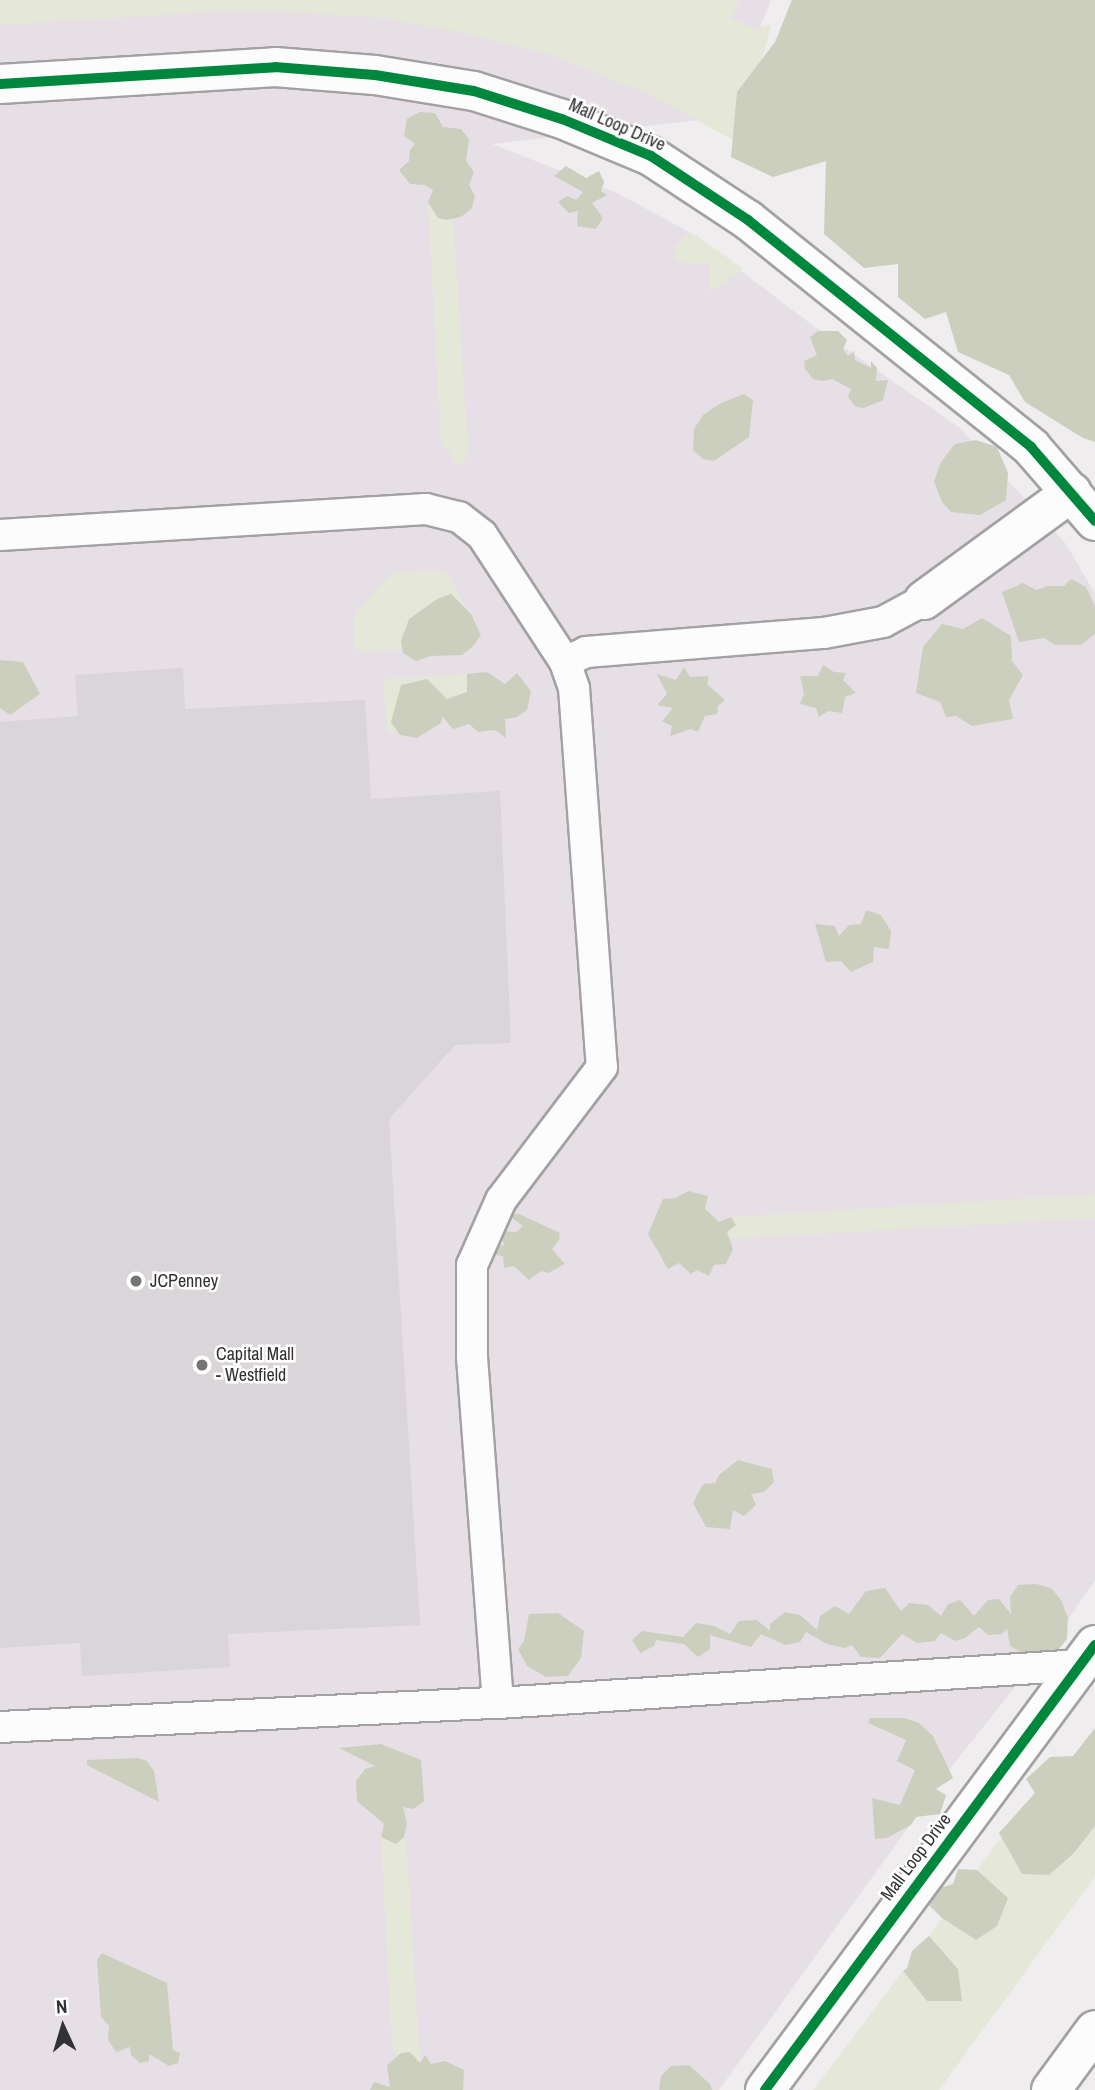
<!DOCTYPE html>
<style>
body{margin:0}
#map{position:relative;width:1095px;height:2090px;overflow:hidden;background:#efedee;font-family:"Archivo Narrow",sans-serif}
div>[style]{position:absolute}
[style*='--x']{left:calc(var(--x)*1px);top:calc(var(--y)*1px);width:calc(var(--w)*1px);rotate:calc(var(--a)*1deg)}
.built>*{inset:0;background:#e6dfe5}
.green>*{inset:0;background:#e5e7d9}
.forest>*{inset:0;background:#cccfbe}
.building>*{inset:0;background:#dad5d9}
.roads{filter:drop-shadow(2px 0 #a3a1a2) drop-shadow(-2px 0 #a3a1a2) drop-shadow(0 2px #a3a1a2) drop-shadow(0 -2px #a3a1a2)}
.lane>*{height:30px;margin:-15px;padding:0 15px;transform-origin:15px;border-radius:15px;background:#fdfcfc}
.street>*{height:38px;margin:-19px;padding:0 19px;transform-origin:19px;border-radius:19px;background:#fdfcfc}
.primary>*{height:38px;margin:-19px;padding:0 19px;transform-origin:19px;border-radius:19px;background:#fdfcfc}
.cycleway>*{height:10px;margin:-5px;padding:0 5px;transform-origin:5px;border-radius:5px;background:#00873e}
.dots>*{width:19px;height:19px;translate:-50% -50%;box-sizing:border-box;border:4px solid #fff;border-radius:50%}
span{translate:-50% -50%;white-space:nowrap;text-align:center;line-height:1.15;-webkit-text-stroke:5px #fff;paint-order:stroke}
.street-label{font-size:18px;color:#333233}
.poi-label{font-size:18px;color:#333233}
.left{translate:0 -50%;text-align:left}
.north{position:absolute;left:28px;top:1992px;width:70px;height:70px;-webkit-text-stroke:5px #fff;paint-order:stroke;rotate:356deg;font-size:19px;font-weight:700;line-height:28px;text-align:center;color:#333233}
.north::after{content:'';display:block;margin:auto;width:24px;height:32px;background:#333233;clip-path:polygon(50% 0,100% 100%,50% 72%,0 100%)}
</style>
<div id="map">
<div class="built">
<div style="clip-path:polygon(0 0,771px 0,724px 117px,492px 144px,617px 193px,689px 232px,815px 327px,960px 428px,1066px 544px,1095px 594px,1095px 1580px,1063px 1627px,956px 1761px,719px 2090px,0 2090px)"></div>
</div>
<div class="green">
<div style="clip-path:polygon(0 0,739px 0,731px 19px,754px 28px,771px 25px,740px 144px,649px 94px,546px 53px,454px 31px,382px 18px,292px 12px,210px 12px,0 25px)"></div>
<div style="clip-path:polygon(428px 202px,438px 218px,453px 218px,468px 450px,464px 464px,454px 463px,449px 451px,441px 443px)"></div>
<div style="clip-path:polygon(688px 235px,696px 235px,743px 269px,709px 292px,710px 265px,674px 261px,676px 245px)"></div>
<div style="clip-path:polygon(442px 570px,448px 573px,465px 607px,451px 594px,401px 641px,402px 649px,359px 652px,354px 646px,353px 619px,357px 611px,391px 574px,400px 571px)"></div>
<div style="clip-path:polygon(467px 674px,467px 692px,447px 699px,397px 707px,391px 722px,398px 731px,387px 732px,383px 679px)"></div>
<div style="clip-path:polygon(1095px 1194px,1095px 1218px,727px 1239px,727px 1232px,735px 1225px,731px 1217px)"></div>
<div style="clip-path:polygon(1095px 1826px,1095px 1876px,939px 2090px,813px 2090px,903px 1971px,927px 2001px,958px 1969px,929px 1936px,942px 1918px,976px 1940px,1008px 1898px,977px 1870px,1002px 1837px,1022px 1874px,1074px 1853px)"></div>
<div style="clip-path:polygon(381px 1837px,395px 1844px,406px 1838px,420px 2063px,398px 2058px,392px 2047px)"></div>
</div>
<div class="forest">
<div style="clip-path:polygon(792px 0,1095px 0,1095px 442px,1083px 438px,1025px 402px,1009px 375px,958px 352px,946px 312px,925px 319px,898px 297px,898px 264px,864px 268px,824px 234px,826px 161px,773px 177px,731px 157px,737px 92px,775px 42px)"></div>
<div style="clip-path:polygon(420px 112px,435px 113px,443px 127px,461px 129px,469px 139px,466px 161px,474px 172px,469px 185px,475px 196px,472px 208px,461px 217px,446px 220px,438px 218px,428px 202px,433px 190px,425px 185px,410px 184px,399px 170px,409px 161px,410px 150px,415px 144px,404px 136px,407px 119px)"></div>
<div style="clip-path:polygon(566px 166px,586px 178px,599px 171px,604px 182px,601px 191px,607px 195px,592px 203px,603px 218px,596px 229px,577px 226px,578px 211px,569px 213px,558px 202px,567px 196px,576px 200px,583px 192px,554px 176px)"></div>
<div style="clip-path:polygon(818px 331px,838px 331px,847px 340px,843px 349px,848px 356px,854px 351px,855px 360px,871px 368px,871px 361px,877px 368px,876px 381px,888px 380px,883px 400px,864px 408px,856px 407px,848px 397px,851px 389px,832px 379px,822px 381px,813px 379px,805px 369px,804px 361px,817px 355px,810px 337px)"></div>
<div style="clip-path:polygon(744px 394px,753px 400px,749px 437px,714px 461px,703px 459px,693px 450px,694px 429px,703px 415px,721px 403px)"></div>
<div style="clip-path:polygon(976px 440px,997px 447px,1008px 473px,1006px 500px,980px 515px,951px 512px,942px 502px,934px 481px,941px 462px,955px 444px)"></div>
<div style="clip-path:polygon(1071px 579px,1086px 587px,1095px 606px,1095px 634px,1081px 645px,1055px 645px,1044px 638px,1019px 642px,1002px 592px,1023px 583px,1036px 590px,1048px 586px,1064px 586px)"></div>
<div style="clip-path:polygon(451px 594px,471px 614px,481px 635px,473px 646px,462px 655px,431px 656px,416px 661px,403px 653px,401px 641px,409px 619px,437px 599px)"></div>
<div style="clip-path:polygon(982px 618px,1011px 636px,1012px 661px,1023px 675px,1009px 700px,1013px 719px,972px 726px,956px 716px,946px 717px,940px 702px,916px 693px,923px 647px,942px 624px,963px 629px)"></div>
<div style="clip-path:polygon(0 660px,23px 662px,40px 694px,10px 715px,0 708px)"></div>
<div style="clip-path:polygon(823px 665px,834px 672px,846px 673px,843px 680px,856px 693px,845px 697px,842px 713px,828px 711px,819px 717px,816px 708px,800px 704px,804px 694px,800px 676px,818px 676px)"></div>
<div style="clip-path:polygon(684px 667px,690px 677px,709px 676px,707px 684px,725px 700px,718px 706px,717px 714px,705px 716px,698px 732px,691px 729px,670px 736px,672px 726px,662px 721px,673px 708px,657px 705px,667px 694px,657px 674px,676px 680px)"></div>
<div style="clip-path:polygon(487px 672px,505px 684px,517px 673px,531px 691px,527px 710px,517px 717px,505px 719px,506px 738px,495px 730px,478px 732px,469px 724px,453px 729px,442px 716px,441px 723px,417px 738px,400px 735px,391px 722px,401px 685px,427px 679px,447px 699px,467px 692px,467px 674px)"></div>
<div style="clip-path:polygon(866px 910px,881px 915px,891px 931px,889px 949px,874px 947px,873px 962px,851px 972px,841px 961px,826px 962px,815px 924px,835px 926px,839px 936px,849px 925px,861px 924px)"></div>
<div style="clip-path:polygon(688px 1191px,708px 1196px,705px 1209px,719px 1222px,731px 1217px,736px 1225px,727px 1232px,733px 1249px,726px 1264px,714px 1265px,709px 1276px,697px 1270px,691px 1274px,679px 1263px,668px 1269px,648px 1234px,663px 1199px,676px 1198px)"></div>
<div style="clip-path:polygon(519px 1214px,560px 1233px,559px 1240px,552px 1249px,565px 1264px,548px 1273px,541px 1271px,529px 1280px,514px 1266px,504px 1268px,503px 1256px,487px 1254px,488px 1248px,505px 1245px,496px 1231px,516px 1232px,523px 1226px,508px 1215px)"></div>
<div style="clip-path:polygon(738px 1460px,772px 1469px,774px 1482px,764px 1492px,751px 1494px,756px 1505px,744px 1516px,733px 1510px,730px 1529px,706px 1527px,693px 1503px,703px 1484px,715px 1483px,719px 1475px)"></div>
<div style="clip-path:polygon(1036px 1584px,1051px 1588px,1061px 1600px,1068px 1618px,1067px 1639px,1059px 1649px,1044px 1654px,1026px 1655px,1010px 1646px,1007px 1629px,1002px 1634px,988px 1635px,979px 1627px,965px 1638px,955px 1641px,941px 1633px,935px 1641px,917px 1643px,902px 1634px,880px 1658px,861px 1657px,852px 1645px,845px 1648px,827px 1644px,806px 1632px,800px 1642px,785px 1645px,761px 1634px,751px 1647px,710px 1635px,710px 1649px,698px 1657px,684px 1644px,656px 1640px,654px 1646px,640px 1653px,632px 1640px,642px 1631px,683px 1637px,696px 1623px,714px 1626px,730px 1634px,739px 1621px,757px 1620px,770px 1631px,770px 1624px,785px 1612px,800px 1615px,817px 1630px,820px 1616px,835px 1606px,849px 1614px,866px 1591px,885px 1588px,901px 1611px,909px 1603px,928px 1605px,941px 1616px,948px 1604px,960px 1600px,974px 1616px,988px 1600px,999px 1599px,1011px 1614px,1010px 1597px,1018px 1585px)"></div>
<div style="clip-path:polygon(558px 1613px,584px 1631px,581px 1658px,568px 1676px,546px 1677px,527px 1666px,518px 1649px,524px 1641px,529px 1614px)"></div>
<div style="clip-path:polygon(1095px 1712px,1095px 1826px,1074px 1853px,1049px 1875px,1022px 1874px,999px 1833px,1035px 1793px,1026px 1779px,1050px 1757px,1073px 1756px,1095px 1728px)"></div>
<div style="clip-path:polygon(870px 1718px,904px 1718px,919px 1723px,933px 1736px,953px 1778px,936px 1789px,946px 1795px,940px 1814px,916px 1817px,911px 1825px,887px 1838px,875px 1839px,872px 1798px,900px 1805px,915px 1770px,897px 1761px,906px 1740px,868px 1723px)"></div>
<div style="clip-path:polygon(381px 1744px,421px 1760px,424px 1801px,414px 1809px,403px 1807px,407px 1823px,404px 1837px,396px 1844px,381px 1837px,384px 1824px,357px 1801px,356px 1781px,365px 1769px,375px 1766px,339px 1748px)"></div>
<div style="clip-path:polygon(138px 1758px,147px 1761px,154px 1771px,159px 1802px,87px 1765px,87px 1760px)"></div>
<div style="clip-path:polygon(958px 1869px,977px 1870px,1008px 1898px,997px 1926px,976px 1940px,942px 1918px,926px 1902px,930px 1891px,953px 1884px)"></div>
<div style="clip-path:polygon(929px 1936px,958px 1969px,962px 2001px,927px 2001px,903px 1971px,907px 1968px,912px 1951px)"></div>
<div style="clip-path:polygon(102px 1953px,167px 1983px,173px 2050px,180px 2053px,178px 2063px,169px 2066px,149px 2054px,149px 2061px,140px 2063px,131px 2055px,130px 2047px,116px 2052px,108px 2040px,109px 2026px,101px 2017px,97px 1960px)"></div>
<div style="clip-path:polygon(410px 2052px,420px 2063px,425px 2055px,431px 2064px,445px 2061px,464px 2070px,463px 2090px,370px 2090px,374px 2082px,390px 2087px,387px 2065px,401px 2053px)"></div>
<div style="clip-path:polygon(689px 2065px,710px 2084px,712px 2090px,659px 2090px,661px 2076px,671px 2066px)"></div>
</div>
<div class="building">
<div style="clip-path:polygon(183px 668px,185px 709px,365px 700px,371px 799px,500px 791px,511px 1043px,455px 1045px,389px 1119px,420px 1625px,228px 1634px,230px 1667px,82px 1676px,80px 1643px,0 1648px,0 722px,78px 716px,75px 675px)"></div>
</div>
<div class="roads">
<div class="lane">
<div style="--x:0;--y:535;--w:427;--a:-3.5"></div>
<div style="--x:426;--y:509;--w:34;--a:14"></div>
<div style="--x:459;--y:517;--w:29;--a:38"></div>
<div style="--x:482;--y:535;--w:152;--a:56.8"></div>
<div style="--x:565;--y:662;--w:28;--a:71"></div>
<div style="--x:574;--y:688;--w:380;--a:85.8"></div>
<div style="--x:602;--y:1067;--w:167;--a:127.2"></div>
<div style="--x:501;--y:1200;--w:71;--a:114"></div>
<div style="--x:472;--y:1265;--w:92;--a:90"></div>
<div style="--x:472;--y:1357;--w:347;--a:85.7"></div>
<div style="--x:565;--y:662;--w:23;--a:-25"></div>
<div style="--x:586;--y:652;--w:239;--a:-4.6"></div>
<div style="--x:824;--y:633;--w:60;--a:-10.6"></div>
<div style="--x:883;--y:622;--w:47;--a:-28.2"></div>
<div style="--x:0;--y:1727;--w:499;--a:-2.8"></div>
<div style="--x:498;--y:1703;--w:584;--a:-3.73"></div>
</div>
<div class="street">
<div style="--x:0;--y:84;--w:276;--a:-3.5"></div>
<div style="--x:275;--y:67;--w:100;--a:4.6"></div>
<div style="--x:375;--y:75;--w:100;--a:9.2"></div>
<div style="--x:474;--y:91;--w:92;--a:17.7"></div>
<div style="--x:562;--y:119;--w:96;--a:22.6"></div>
<div style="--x:651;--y:156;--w:116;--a:33.4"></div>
<div style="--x:748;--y:220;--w:363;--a:38.7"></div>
<div style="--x:1031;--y:447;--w:98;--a:49.1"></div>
<div style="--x:924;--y:600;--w:183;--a:-36.1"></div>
<div style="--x:765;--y:2090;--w:554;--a:-53.44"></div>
</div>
<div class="primary">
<div style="--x:1051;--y:2090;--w:74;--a:-53.7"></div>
</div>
</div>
<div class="cycleway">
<div style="--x:0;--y:84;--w:276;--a:-3.5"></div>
<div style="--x:275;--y:67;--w:100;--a:4.6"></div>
<div style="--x:375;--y:75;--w:100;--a:9.2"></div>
<div style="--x:474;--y:91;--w:92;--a:17.7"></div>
<div style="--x:562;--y:119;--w:96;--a:22.6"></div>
<div style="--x:651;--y:156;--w:116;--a:33.4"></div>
<div style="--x:748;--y:220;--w:363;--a:38.7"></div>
<div style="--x:1031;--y:447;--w:98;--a:49.1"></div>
<div style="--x:765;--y:2090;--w:554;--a:-53.44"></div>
</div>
<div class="dots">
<div style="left:136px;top:1281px;background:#757374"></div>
<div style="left:202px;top:1365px;background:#757374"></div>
</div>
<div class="street-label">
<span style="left:617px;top:125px;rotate:24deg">Mall Loop Drive</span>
<span style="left:916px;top:1857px;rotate:-53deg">Mall Loop Drive</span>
</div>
<div class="poi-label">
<span class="left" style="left:150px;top:1281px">JCPenney</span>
<span class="left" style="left:216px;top:1365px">Capital Mall<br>- Westfield</span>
</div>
<div class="north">N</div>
</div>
